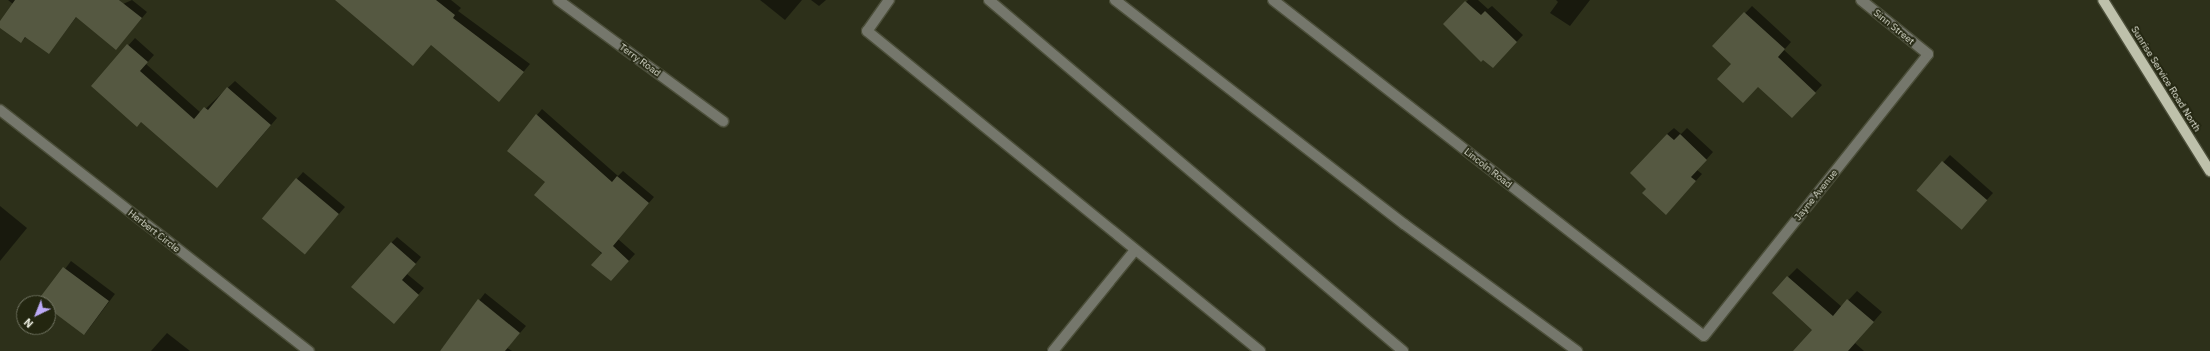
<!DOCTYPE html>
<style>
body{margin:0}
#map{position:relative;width:2210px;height:351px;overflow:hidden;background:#2d301a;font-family:"IBM Plex Sans",sans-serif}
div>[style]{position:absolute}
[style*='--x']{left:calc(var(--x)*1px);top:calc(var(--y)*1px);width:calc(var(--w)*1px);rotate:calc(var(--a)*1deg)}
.shadow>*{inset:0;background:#0007;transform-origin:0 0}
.building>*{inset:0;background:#555841;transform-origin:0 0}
.roads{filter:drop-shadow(1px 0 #4b4e39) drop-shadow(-1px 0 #4b4e39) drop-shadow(0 1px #4b4e39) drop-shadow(0 -1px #4b4e39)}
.minor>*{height:10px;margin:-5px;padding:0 5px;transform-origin:5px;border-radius:5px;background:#75776c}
.major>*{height:10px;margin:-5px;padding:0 5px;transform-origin:5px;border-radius:5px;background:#bec1ab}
span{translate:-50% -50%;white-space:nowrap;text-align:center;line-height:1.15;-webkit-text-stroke:3.5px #232610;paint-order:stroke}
.street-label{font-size:10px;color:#e7e9dc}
.north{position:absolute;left:16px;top:295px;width:40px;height:40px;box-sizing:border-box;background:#232610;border:1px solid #717462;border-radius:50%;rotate:223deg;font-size:11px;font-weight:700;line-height:16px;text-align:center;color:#e7e9dc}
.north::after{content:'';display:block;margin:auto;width:14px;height:18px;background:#bcaaf6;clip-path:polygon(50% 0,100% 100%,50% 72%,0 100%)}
</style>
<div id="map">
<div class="shadow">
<div style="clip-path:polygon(8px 0,119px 0,123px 4px,132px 0,147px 12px,121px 43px,77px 16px,49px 53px,26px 37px,21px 42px,0 26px,13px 4px)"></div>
<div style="clip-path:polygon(336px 0,451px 0,461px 8px,458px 11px,530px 64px,505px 94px,431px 44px)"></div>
<div style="clip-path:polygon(760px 0,802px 0,785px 20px)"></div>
<div style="clip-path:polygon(811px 0,826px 0,819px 6px)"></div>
<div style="clip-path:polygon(1468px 0,1478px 0,1488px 9px,1492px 6px,1523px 35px,1493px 67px,1445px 24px)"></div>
<div style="clip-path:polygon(1556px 0,1590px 0,1570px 26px,1550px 13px,1558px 2px)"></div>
<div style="clip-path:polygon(1752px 6px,1791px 42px,1784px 50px,1822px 85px,1799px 110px,1714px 46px)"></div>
<div style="clip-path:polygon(135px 38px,154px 55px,146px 64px,201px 113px,235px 81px,277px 118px,224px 180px,92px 86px)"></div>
<div style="clip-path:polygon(542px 109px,618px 176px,623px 171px,654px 197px,618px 239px,635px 254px,617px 274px,546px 182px,537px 115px)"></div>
<div style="clip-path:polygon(1674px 128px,1681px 134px,1687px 128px,1713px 152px,1697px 170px,1702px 174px,1666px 214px,1648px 188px,1667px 134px)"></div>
<div style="clip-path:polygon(1950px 155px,1993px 193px,1968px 221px,1918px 190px)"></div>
<div style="clip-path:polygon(303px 172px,345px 207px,310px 247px,297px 179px)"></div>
<div style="clip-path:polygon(0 206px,27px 228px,0 261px)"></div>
<div style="clip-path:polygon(397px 237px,421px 257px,407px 274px,424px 288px,400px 316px,391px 243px)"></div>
<div style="left:71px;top:261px;width:55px;height:50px;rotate:37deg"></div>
<div style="clip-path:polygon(1797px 268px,1842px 307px,1857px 291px,1882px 312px,1855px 343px,1864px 351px,1794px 351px,1813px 330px,1788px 277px)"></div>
<div style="clip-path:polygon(485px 293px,526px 326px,507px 348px,512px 351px,440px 351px)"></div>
<div style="clip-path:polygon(167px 333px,190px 351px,151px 351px)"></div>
</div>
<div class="building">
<div style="clip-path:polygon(15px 0,119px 0,142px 18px,116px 50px,76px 17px,49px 54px,25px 37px,21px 43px,0 28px,0 21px)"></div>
<div style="clip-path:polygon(335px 0,436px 0,455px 15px,453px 18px,524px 72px,499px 102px,431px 45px,413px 66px)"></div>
<div style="clip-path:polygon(1465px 1px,1481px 15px,1485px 11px,1517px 42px,1493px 68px,1483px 60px,1481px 62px,1443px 24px)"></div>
<div style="clip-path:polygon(1744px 12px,1785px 49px,1778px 57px,1816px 93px,1792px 118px,1758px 87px,1743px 103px,1717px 79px,1731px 64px,1712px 46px)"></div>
<div style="clip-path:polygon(127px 44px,148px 62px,140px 71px,194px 119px,204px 107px,208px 110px,227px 87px,271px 125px,217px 188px,141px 122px,137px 127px,91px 86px)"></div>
<div style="clip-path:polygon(536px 114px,612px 182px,617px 176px,649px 203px,613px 246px,629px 261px,611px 281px,591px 265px,602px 253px,534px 195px,545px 182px,507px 151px)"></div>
<div style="clip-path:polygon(1667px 134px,1674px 140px,1680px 134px,1707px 160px,1691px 177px,1696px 181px,1666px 215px,1642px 193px,1646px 189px,1630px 173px)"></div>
<div style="left:1942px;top:161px;width:60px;height:39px;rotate:41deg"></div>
<div style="left:296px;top:178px;width:56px;height:53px;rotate:40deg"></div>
<div style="clip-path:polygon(391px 242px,416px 264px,402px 280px,419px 295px,394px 324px,351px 287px)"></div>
<div style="clip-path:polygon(63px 267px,109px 301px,84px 335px,48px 308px,48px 303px,38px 300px)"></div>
<div style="clip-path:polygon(1787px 276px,1833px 316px,1847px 299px,1874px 322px,1848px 351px,1793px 351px,1812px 330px,1772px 293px)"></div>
<div style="clip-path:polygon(478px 299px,520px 333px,505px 351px,440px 351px)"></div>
</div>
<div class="roads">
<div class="minor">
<div style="--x:558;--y:0;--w:205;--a:36.3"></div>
<div style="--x:889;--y:0;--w:38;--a:125"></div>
<div style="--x:867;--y:31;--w:507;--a:39.15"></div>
<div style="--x:989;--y:0;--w:543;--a:40.29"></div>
<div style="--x:1115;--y:0;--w:366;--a:37.8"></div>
<div style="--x:1404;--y:224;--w:215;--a:36.3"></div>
<div style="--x:1273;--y:0;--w:546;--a:37.94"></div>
<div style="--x:1704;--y:336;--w:360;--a:-51.5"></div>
<div style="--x:1928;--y:54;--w:86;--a:-141.1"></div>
<div style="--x:0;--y:110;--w:392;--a:38"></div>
<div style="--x:1053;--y:351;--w:130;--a:-50.9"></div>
</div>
<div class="major">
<div style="--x:2103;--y:0;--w:202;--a:58"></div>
</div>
</div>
<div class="street-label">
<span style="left:1894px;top:27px;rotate:39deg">Sinn Street</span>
<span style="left:640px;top:60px;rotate:36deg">Terry Road</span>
<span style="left:2166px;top:79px;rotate:58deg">Sunrise Service Road North</span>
<span style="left:1488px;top:168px;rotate:38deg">Lincoln Road</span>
<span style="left:1816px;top:195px;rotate:-51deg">Jayne Avenue</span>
<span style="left:154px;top:231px;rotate:38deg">Herbert Circle</span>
</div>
<div class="north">N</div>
</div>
